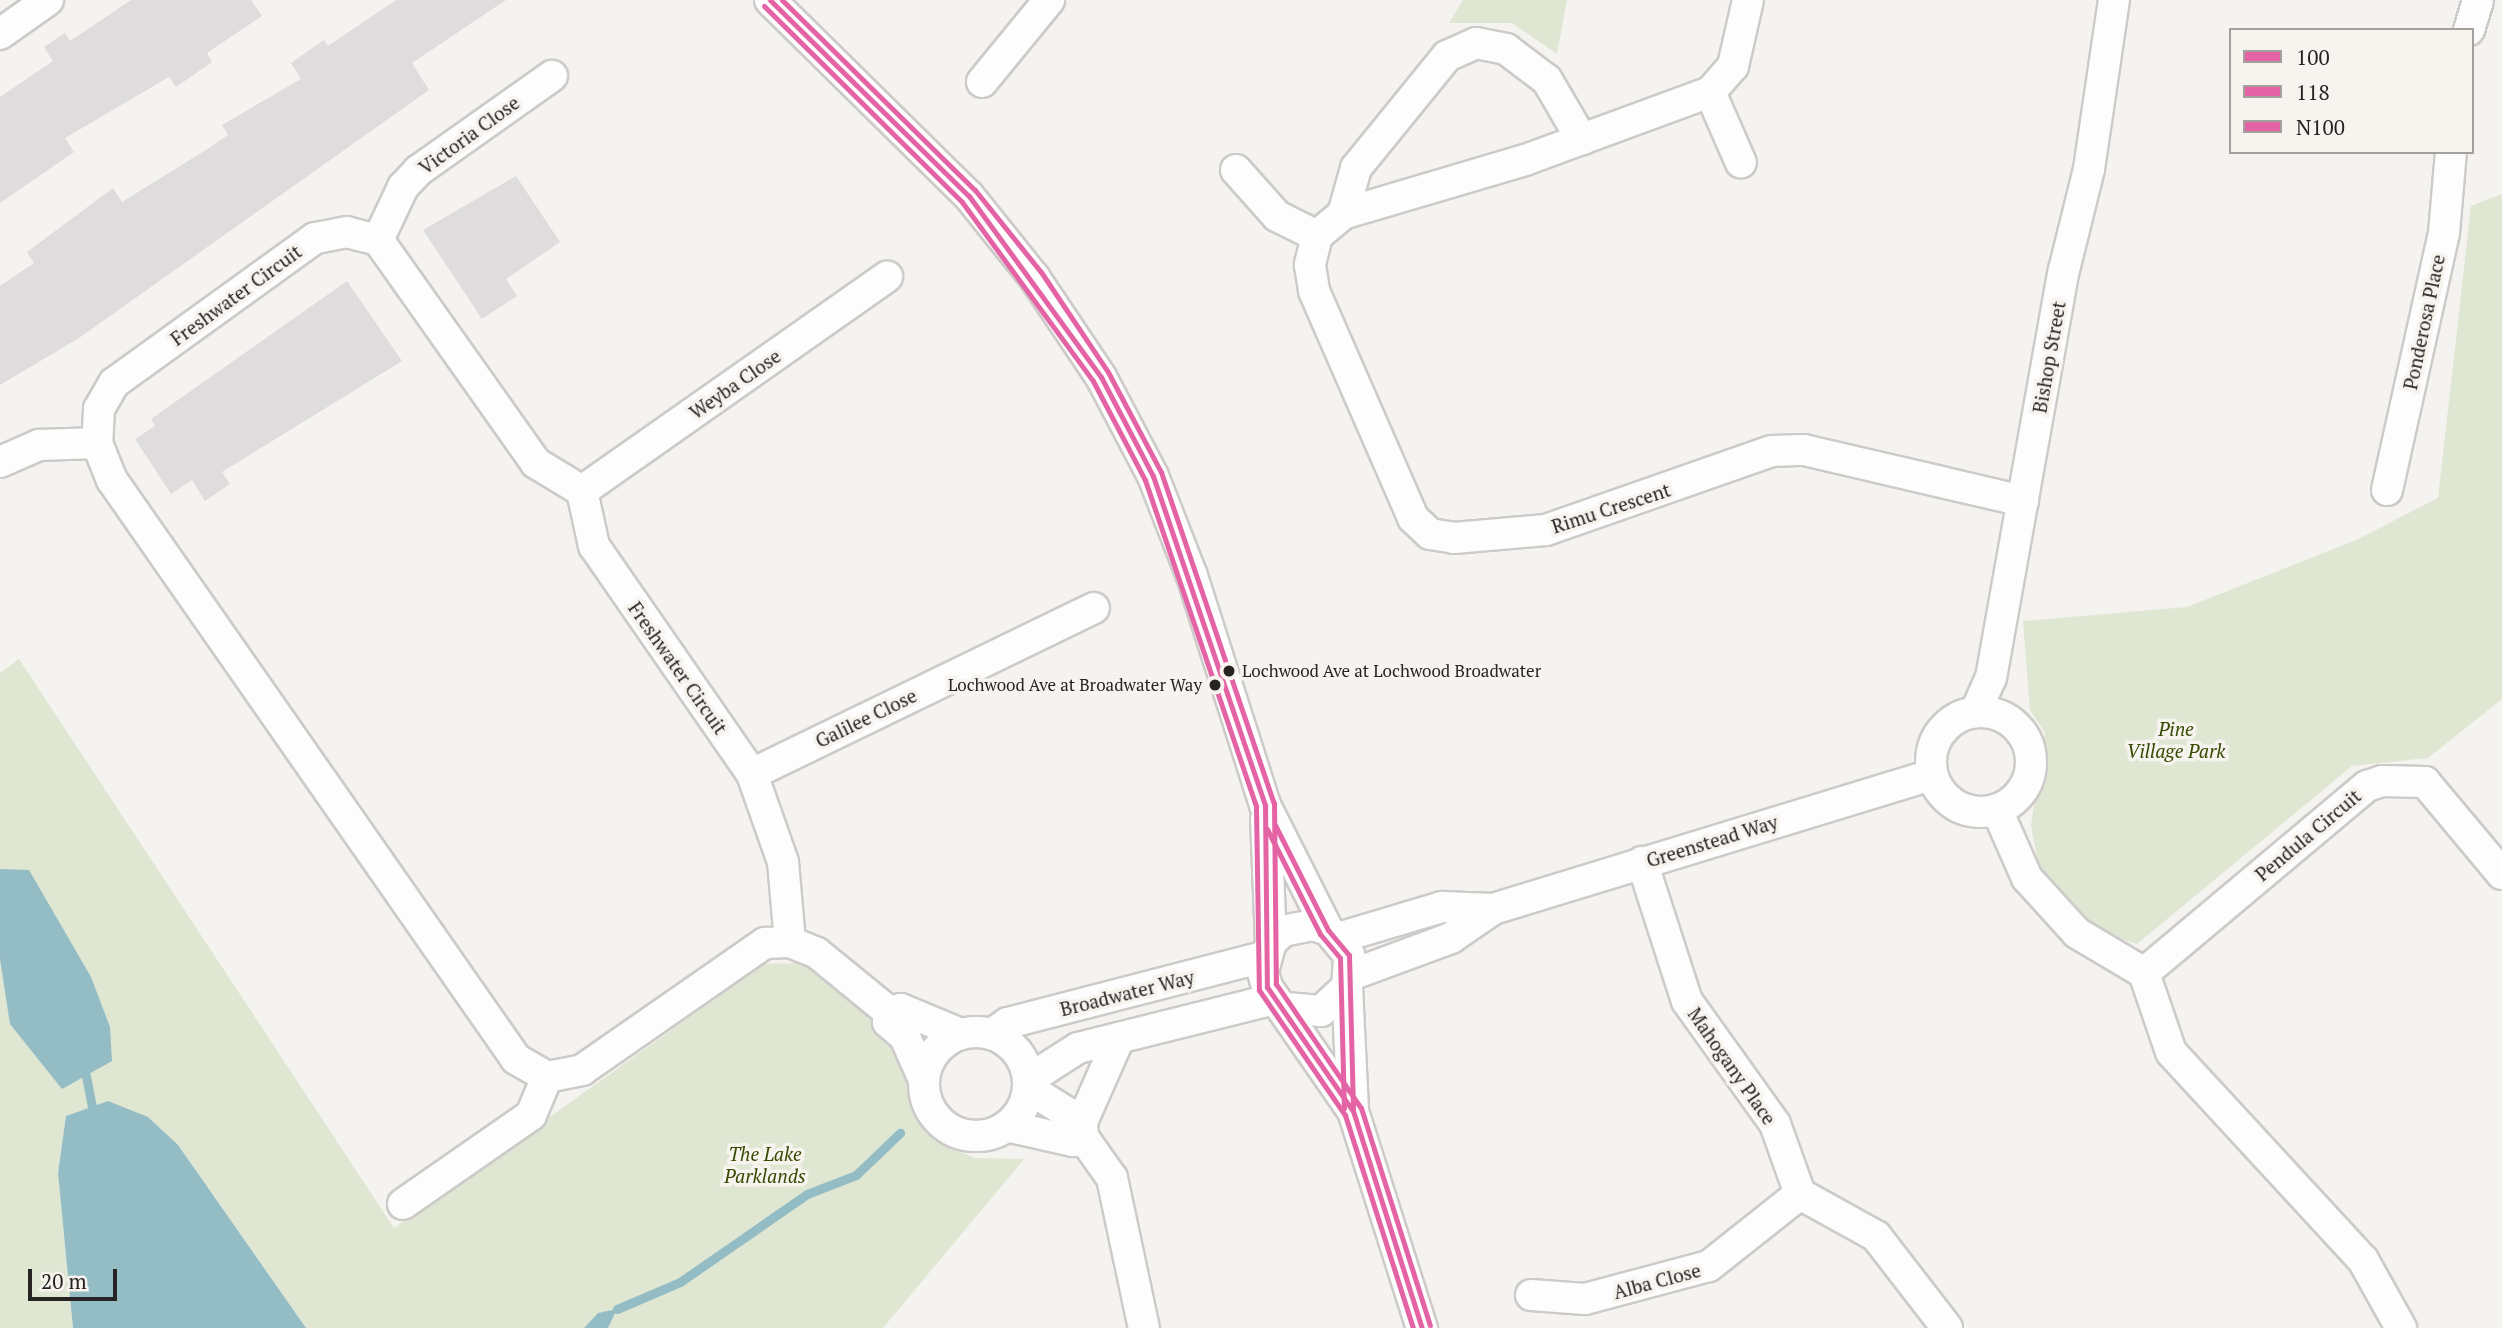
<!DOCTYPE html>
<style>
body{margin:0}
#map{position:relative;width:2502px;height:1328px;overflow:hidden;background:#f5f3f0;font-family:"PT Serif",serif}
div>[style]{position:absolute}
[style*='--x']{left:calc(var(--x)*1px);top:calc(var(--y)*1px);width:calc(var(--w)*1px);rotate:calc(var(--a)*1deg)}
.green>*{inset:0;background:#dfe6d2}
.water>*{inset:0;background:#93bcc5}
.stream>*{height:9px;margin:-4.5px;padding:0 4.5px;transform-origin:4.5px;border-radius:4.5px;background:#93bcc5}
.building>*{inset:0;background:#dedcdc}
.roads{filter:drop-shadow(2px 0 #cdcbc9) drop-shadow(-2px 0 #cdcbc9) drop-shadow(0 2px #cdcbc9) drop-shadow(0 -2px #cdcbc9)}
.minor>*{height:30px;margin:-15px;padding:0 15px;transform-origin:15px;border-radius:15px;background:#fefdfd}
.minor>.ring{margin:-15px;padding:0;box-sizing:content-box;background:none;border:30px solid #fefdfd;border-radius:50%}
.bus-1>*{height:5px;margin:-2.5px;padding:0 2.5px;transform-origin:2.5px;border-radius:2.5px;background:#e463a4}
.bus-2>*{height:5px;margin:-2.5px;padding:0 2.5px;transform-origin:2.5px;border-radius:2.5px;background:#e463a4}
.bus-3>*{height:5px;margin:-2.5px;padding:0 2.5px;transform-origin:2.5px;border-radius:2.5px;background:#e463a4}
.dots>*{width:19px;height:19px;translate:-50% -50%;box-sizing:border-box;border:4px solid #f7f3ee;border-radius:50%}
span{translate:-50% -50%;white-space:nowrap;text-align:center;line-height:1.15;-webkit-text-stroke:7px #f7f3ee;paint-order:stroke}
.bus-label{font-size:17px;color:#262423}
.left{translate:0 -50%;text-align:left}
.right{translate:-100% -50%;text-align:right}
.street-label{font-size:19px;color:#262423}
.park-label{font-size:19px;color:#364a02;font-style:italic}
.legend{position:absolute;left:2229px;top:28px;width:245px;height:126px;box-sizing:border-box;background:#f7f3ee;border:2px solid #a3a09d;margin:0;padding:9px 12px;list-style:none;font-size:21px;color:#262423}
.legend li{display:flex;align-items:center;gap:14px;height:35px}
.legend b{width:35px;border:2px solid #a3a09d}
.scale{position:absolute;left:28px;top:1269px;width:89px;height:32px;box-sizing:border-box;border:4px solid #262423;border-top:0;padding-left:9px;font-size:21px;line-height:24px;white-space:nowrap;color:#262423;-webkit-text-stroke:5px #f7f3ee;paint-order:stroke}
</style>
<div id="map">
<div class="green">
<div style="clip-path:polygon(1463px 0,1567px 0,1557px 54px,1512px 23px,1449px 23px)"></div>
<div style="clip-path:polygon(2502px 194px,2502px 699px,2428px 758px,2352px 766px,2137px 944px,2105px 934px,2072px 910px,2038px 863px,2031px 825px,2045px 733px,2030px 710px,2023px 621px,2187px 607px,2356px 540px,2438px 498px,2471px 206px)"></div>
<div style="clip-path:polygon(19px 659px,394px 1228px,764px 964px,797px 963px,820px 974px,892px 1038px,912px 1072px,920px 1112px,948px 1147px,975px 1158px,1024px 1159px,883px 1328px,608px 1328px,617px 1310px,598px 1313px,584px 1328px,306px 1328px,178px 1145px,108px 1101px,66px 1116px,58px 1173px,73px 1328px,0 1328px,0 673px)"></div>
</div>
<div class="water">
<div style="clip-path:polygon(0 869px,29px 870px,91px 977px,110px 1027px,112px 1061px,62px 1089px,10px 1024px,0 959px)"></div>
<div style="clip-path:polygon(108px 1101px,148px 1117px,178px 1145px,306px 1328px,73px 1328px,58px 1173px,66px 1116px)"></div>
<div style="clip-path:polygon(617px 1309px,608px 1328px,584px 1328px,598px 1313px)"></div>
</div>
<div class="stream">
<div style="--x:86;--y:1076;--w:31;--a:79"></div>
<div style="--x:617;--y:1309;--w:69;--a:-23.2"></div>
<div style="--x:680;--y:1282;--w:155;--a:-34.7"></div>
<div style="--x:807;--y:1194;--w:53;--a:-21.2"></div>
<div style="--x:856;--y:1175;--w:61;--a:-43.7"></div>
</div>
<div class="building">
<div style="clip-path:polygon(131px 0,251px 0,262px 16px,207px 53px,212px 62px,176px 87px,169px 77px,65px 138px,74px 152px,0 203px,0 97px,53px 61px,44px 47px,65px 33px,70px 41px)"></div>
<div style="clip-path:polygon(396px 0,506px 0,412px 63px,429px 90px,79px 338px,0 385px,0 286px,34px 263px,27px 252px,113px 188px,122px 202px,209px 148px,228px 135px,222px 125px,301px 79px,291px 63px,324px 40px,328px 46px)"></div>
<div style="clip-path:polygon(516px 176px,560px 242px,506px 279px,517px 296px,482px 319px,423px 230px)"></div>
<div style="clip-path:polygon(347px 281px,402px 361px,222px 472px,230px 484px,205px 501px,192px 480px,171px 494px,135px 439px,155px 426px,151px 419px)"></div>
</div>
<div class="roads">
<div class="minor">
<div style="--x:770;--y:0;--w:279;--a:44.6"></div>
<div style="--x:969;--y:196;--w:104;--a:51.3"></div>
<div style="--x:1034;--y:277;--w:120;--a:56.2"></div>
<div style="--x:1101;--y:377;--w:112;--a:62.3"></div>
<div style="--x:1153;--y:476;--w:107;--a:68.7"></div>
<div style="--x:1192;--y:576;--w:240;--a:72.3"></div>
<div style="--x:1265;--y:805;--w:140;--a:63.3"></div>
<div style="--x:1748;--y:0;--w:68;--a:102.8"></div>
<div style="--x:1733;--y:66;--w:35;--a:131"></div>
<div style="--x:1710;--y:92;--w:197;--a:159.8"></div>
<div style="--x:1525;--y:160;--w:190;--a:163.5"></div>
<div style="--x:1343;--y:214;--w:34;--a:140"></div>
<div style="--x:1317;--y:236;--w:30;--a:104"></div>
<div style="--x:1310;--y:265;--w:26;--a:81"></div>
<div style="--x:1314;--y:291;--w:248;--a:66.4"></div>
<div style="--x:1413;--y:518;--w:23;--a:43"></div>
<div style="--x:1430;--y:534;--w:24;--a:9"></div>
<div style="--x:1454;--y:538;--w:92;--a:-5"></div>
<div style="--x:1546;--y:530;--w:239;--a:-19.3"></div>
<div style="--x:1772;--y:451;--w:32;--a:-2"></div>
<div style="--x:1804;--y:450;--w:225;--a:13.1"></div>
<div style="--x:2469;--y:30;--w:31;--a:-73"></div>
<div style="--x:0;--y:34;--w:59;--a:-35.3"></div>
<div style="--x:982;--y:82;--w:106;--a:-50.7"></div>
<div style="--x:1710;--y:92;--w:77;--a:66.4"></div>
<div style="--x:1236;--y:170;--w:62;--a:48.3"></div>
<div style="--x:1277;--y:216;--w:45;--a:26.6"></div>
<div style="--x:1343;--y:214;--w:48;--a:-74.2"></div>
<div style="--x:1356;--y:168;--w:144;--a:-50.9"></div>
<div style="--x:1447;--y:56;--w:32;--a:-24"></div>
<div style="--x:1476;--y:43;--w:31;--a:11"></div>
<div style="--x:1506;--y:49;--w:51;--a:37.1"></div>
<div style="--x:1547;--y:80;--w:69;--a:59.7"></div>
<div style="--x:378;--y:240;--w:59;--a:-64.7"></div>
<div style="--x:403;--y:187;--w:23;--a:-47"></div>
<div style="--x:419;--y:170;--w:163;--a:-35.3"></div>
<div style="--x:0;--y:462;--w:43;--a:-23.6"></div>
<div style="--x:39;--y:445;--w:58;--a:-2"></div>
<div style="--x:2387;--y:490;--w:263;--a:-77.5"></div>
<div style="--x:2444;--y:233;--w:81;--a:-85.1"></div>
<div style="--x:582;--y:491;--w:373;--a:-35.1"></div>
<div style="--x:1976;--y:711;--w:36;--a:-66"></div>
<div style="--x:1991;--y:678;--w:414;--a:-79.9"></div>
<div style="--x:2064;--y:270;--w:104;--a:-76.1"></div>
<div style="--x:2089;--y:169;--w:171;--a:-81.6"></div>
<div class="ring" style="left:1931px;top:712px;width:70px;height:70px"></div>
<div style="--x:752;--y:774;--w:380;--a:-25.9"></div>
<div style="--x:1997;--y:810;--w:74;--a:66.2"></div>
<div style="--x:2027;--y:878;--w:74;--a:47.7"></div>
<div style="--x:2077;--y:933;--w:78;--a:30.8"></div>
<div style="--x:2144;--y:973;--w:83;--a:71.1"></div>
<div style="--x:2171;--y:1052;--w:283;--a:47.3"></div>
<div style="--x:2363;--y:1260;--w:78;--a:60.8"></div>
<div style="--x:1266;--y:819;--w:123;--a:87.7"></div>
<div style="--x:1642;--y:862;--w:146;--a:72.1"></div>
<div style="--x:1687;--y:1001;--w:151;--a:54.4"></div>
<div style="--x:1775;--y:1124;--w:74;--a:70.3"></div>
<div style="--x:1800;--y:1194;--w:87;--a:28.9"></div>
<div style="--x:1876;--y:1236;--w:116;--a:52.3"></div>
<div style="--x:1338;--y:938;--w:109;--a:-16.6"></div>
<div style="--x:1442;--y:907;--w:51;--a:2.2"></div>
<div style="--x:790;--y:942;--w:80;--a:-95"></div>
<div style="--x:783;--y:862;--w:93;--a:-109.4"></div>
<div style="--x:752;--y:774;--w:277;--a:-124.7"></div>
<div style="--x:594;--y:546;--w:56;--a:-102.3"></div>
<div style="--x:582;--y:491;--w:54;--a:-148.7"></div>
<div style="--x:536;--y:463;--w:273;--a:-125.3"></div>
<div style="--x:378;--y:240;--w:32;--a:-166"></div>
<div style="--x:347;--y:232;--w:33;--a:169"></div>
<div style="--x:315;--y:238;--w:248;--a:144.2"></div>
<div style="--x:114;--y:383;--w:30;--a:120"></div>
<div style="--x:99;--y:409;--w:34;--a:93"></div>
<div style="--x:97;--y:443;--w:40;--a:68"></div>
<div style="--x:112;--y:480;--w:706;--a:55.09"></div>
<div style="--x:516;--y:1059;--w:36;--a:30"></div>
<div style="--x:547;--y:1077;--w:36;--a:-11"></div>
<div style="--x:582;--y:1070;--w:223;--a:-34.8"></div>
<div style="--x:765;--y:943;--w:25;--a:-2"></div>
<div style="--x:790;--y:942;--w:29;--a:22"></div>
<div style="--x:817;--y:953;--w:93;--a:39.3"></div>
<div style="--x:889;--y:1012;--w:12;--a:-14"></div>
<div style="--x:901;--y:1009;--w:65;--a:22.6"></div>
<div style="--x:2144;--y:973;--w:291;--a:-40"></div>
<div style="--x:2367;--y:786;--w:16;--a:-18"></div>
<div style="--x:2382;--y:781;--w:43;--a:1.3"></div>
<div style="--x:2425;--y:782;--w:120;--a:50.1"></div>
<div style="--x:1351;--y:975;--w:107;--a:-20.3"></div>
<div style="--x:1451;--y:938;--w:51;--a:-34.6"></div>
<div style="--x:1493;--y:909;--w:459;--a:-17"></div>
<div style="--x:1347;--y:987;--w:121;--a:87.2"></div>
<div style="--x:1286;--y:1008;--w:35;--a:5"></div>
<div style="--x:1321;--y:1011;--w:35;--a:-43"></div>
<div style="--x:1347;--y:987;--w:32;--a:-86"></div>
<div style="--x:1349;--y:955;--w:33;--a:-130"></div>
<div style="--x:1328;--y:930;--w:16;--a:-162"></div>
<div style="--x:1313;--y:925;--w:31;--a:169"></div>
<div style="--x:1283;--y:931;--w:16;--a:137"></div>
<div style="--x:1271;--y:942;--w:31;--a:105"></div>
<div style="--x:1263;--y:972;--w:16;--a:75"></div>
<div style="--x:1267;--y:987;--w:151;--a:55.3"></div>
<div style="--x:1353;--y:1111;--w:228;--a:72.4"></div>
<div style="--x:889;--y:1012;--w:10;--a:96"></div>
<div style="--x:888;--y:1022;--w:23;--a:41"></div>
<div style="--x:905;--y:1037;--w:47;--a:66.2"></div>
<div class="ring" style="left:924px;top:1032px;width:74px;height:74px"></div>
<div style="--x:992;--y:1034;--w:19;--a:-35"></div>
<div style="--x:1008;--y:1023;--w:264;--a:-14.5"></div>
<div style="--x:1028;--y:1080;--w:59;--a:-32.6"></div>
<div style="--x:1078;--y:1048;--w:203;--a:-14"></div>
<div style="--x:1028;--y:1088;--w:64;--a:32.2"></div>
<div style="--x:1082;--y:1122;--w:15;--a:86"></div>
<div style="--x:1083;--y:1137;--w:50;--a:54.7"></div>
<div style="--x:1112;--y:1178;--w:153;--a:78"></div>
<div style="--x:1082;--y:1122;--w:92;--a:-66.2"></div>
<div style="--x:1007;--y:1126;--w:68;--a:12.8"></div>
<div style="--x:1073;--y:1141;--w:11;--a:-22"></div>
<div style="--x:403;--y:1204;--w:156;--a:-34.8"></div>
<div style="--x:531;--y:1115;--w:41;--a:-67.2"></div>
<div style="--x:1531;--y:1295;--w:54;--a:4.2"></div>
<div style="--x:1585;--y:1299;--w:128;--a:-14.9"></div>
<div style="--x:1709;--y:1266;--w:116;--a:-38.4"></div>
</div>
</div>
<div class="bus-1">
<div style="--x:770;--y:0;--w:279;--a:44.6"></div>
<div style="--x:969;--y:196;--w:224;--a:53.9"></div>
<div style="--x:1101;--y:377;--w:112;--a:62.3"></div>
<div style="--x:1153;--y:476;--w:348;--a:71.2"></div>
<div style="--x:1265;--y:805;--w:182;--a:89.4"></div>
<div style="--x:1267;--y:987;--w:151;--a:55.3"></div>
<div style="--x:1353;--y:1111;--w:228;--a:72.4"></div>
<div style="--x:1275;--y:825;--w:118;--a:63.2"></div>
<div style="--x:1328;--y:930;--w:33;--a:50"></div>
<div style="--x:1349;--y:955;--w:153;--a:88.5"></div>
</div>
<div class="bus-2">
<div style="--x:764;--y:6;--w:279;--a:44.7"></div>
<div style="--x:962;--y:202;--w:222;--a:53.8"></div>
<div style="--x:1093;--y:381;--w:112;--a:62.3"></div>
<div style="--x:1145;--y:480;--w:344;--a:71.2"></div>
<div style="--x:1256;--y:806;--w:184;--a:89.1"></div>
<div style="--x:1259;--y:990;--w:152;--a:55.5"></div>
<div style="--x:1345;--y:1115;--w:224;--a:72.3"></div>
<div style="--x:1267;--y:829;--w:118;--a:63.2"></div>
<div style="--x:1320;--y:934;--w:31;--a:50"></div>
<div style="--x:1340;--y:958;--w:150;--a:88.5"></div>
</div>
<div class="bus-3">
<div style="--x:782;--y:0;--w:271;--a:44.6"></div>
<div style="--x:975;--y:190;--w:105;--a:51.2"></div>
<div style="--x:1041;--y:272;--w:120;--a:56.2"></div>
<div style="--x:1108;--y:372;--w:113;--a:62.1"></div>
<div style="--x:1161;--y:472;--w:350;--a:71.2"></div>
<div style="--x:1274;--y:803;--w:181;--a:89.4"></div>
<div style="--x:1276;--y:984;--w:150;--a:55.6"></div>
<div style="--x:1361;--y:1108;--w:228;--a:72.4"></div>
</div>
<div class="dots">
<div style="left:1229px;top:671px;background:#262423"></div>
<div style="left:1215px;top:685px;background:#262423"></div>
</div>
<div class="bus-label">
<span class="left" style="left:1242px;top:671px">Lochwood Ave at Lochwood Broadwater</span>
<span class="right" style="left:1202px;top:685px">Lochwood Ave at Broadwater Way</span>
</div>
<div class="street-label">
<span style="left:469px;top:135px;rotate:-36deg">Victoria Close</span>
<span style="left:236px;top:295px;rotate:-36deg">Freshwater Circuit</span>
<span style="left:2424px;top:322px;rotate:-78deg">Ponderosa Place</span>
<span style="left:2049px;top:357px;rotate:-80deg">Bishop Street</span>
<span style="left:735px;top:384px;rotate:-35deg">Weyba Close</span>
<span style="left:1611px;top:508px;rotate:-18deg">Rimu Crescent</span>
<span style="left:678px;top:668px;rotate:55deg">Freshwater Circuit</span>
<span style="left:866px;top:718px;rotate:-26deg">Galilee Close</span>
<span style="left:2308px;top:835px;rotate:-40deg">Pendula Circuit</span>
<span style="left:1712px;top:841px;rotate:-17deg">Greenstead Way</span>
<span style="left:1127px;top:993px;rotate:-14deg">Broadwater Way</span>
<span style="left:1732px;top:1066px;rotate:55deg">Mahogany Place</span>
<span style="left:1657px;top:1281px;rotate:-15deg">Alba Close</span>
</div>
<div class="park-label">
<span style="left:2176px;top:740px">Pine<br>Village Park</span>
<span style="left:765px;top:1165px">The Lake<br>Parklands</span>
</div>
<ul class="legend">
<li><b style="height:9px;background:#e463a4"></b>100</li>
<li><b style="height:9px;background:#e463a4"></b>118</li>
<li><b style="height:9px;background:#e463a4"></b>N100</li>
</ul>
<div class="scale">20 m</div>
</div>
